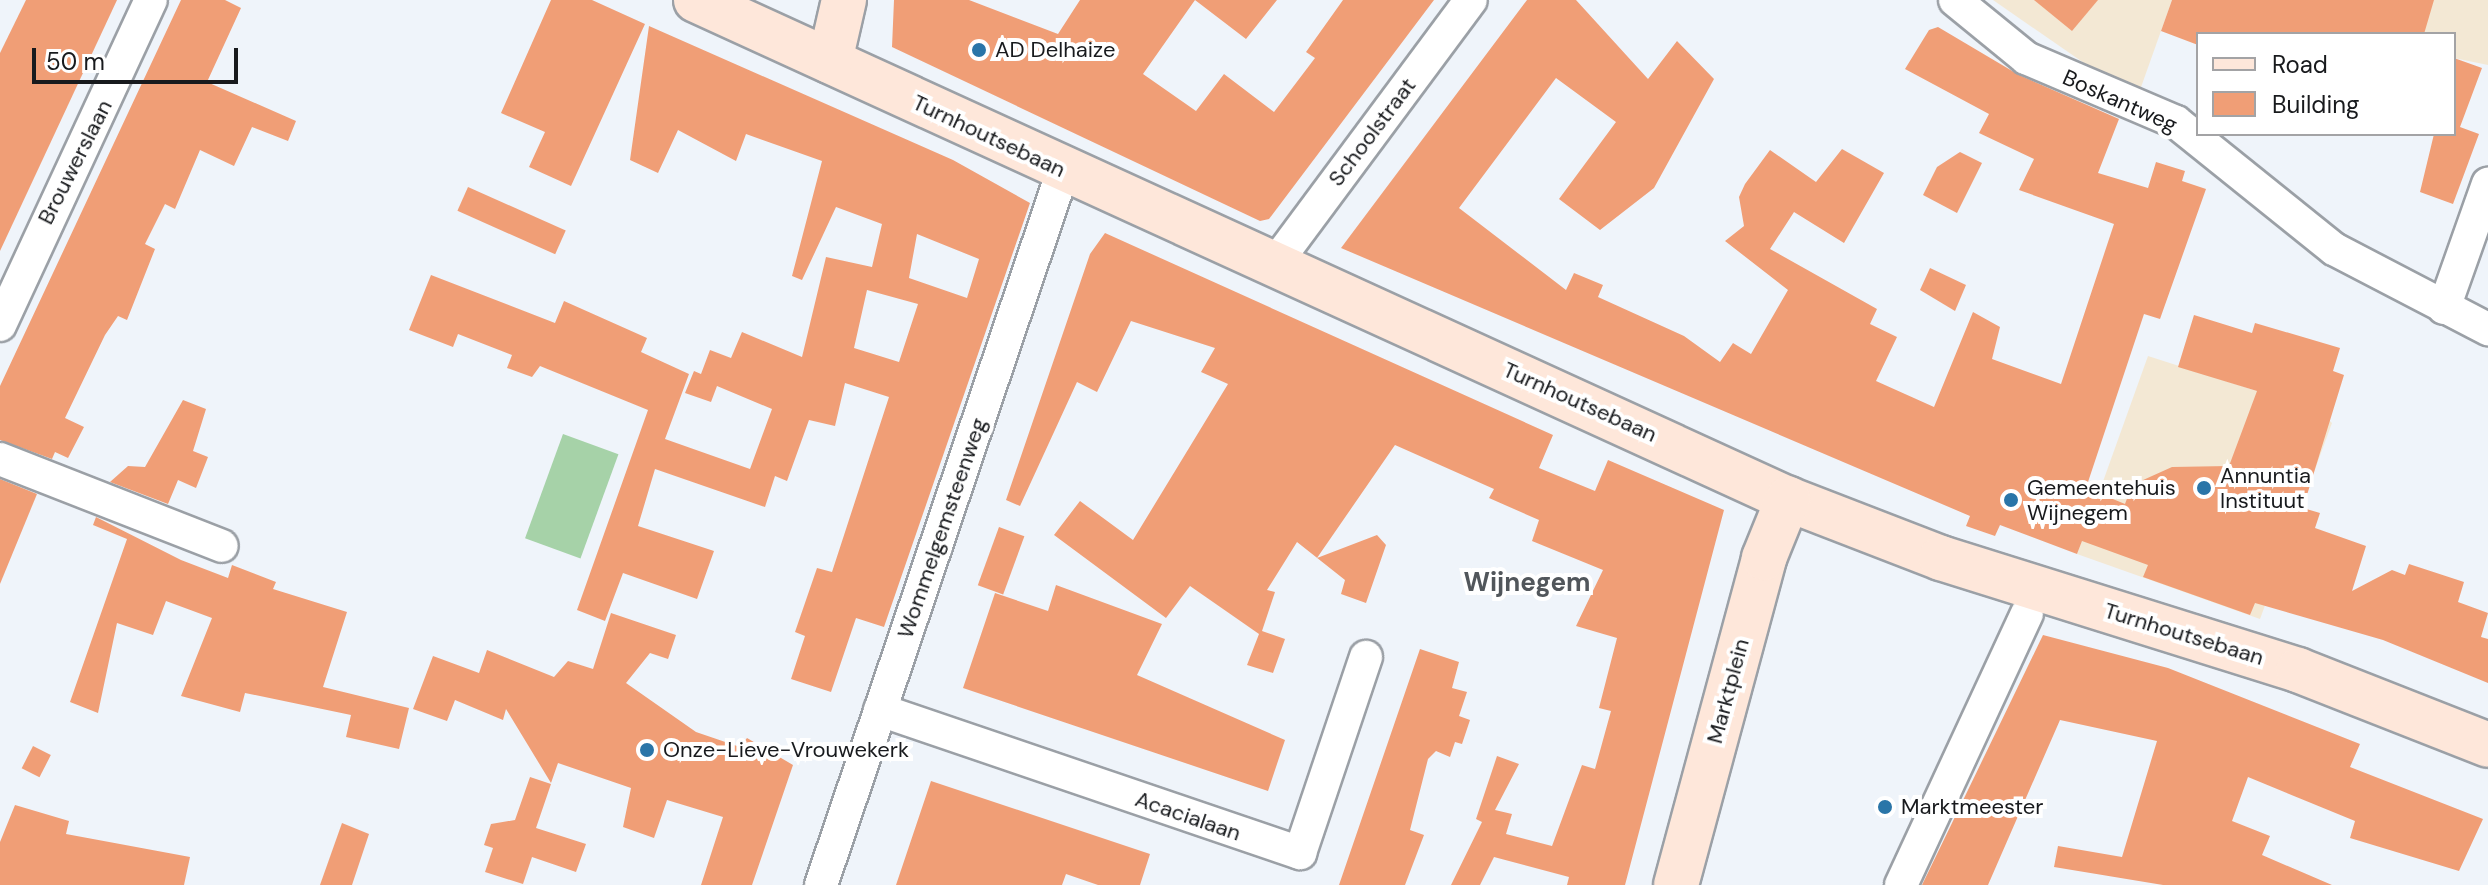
<!DOCTYPE html>
<style>
body{margin:0}
#map{position:relative;width:2488px;height:885px;overflow:hidden;background:#eff4fa;font-family:"DM Sans",sans-serif}
div>[style]{position:absolute}
[style*='--x']{left:calc(var(--x)*1px);top:calc(var(--y)*1px);width:calc(var(--w)*1px);rotate:calc(var(--a)*1deg)}
.education>*{inset:0;background:#f3e8d4}
.green>*{inset:0;background:#a6d2a8;transform-origin:0 0}
.building>*{inset:0;background:#f09e76;transform-origin:0 0}
.roads{filter:drop-shadow(2px 0 #9ba0a6) drop-shadow(-2px 0 #9ba0a6) drop-shadow(0 2px #9ba0a6) drop-shadow(0 -2px #9ba0a6)}
.street>*{height:32px;margin:-16px;padding:0 16px;transform-origin:16px;border-radius:16px;background:#fff}
.secondary>*{height:44px;margin:-22px;padding:0 22px;transform-origin:22px;border-radius:22px;background:#fee7da}
.dots>*{width:22px;height:22px;translate:-50% -50%;box-sizing:border-box;border:4px solid #fff;border-radius:50%}
span{translate:-50% -50%;white-space:nowrap;text-align:center;line-height:1.15;-webkit-text-stroke:8px #fff;paint-order:stroke}
.poi-label{font-size:22px;color:#181a1d}
.left{translate:0 -50%;text-align:left}
.street-label{font-size:22px;color:#181a1d}
.quarter-label{font-size:26px;color:#51565b;font-weight:700}
.legend{position:absolute;left:2196px;top:32px;width:260px;height:104px;box-sizing:border-box;background:#fff;border:2px solid #a3a3a5;margin:0;padding:10px 14px;list-style:none;font-size:24px;color:#181a1d}
.legend li{display:flex;align-items:center;gap:16px;height:40px}
.legend b{width:40px;border:2px solid #a3a3a5}
.scale{position:absolute;left:32px;top:48px;width:206px;height:36px;box-sizing:border-box;border:4px solid #181a1d;border-top:0;padding-left:10px;font-size:24px;line-height:28px;white-space:nowrap;color:#181a1d;-webkit-text-stroke:6px #fff;paint-order:stroke}
</style>
<div id="map">
<div class="education">
<div style="clip-path:polygon(1993px 0,2172px 0,2140px 90px,2123px 90px)"></div>
<div style="clip-path:polygon(2365px 0,2488px 0,2488px 65px,2454px 58px,2454px 34px,2388px 34px)"></div>
<div style="clip-path:polygon(2148px 356px,2319px 411px,2332px 423px,2260px 619px,2077px 554px)"></div>
</div>
<div class="green">
<div style="left:563px;top:434px;width:59px;height:111px;rotate:20deg"></div>
</div>
<div class="building">
<div style="clip-path:polygon(26px 0,117px 0,0 251px,0 53px)"></div>
<div style="clip-path:polygon(181px 0,225px 0,241px 8px,207px 82px,296px 121px,288px 141px,252px 127px,234px 166px,200px 150px,175px 209px,165px 204px,145px 244px,155px 249px,127px 320px,118px 316px,105px 335px,65px 418px,84px 427px,68px 458px,55px 452px,52px 459px,0 440px,0 386px)"></div>
<div style="clip-path:polygon(551px 0,592px 0,645px 24px,571px 186px,529px 167px,545px 132px,501px 113px)"></div>
<div style="clip-path:polygon(894px 0,969px 0,1058px 34px,1080px 0,1277px 0,1246px 39px,1195px 0,1143px 74px,1196px 111px,1224px 74px,1274px 112px,1315px 58px,1306px 52px,1343px 0,1434px 0,1269px 219px,1260px 221px,892px 47px)"></div>
<div style="clip-path:polygon(1527px 0,1576px 0,1648px 79px,1677px 41px,1714px 79px,1654px 188px,1600px 230px,1559px 199px,1616px 122px,1556px 78px,1459px 208px,1566px 290px,1574px 273px,1603px 285px,1598px 297px,1684px 336px,1720px 362px,1733px 343px,1751px 354px,1788px 290px,1725px 241px,1744px 226px,1739px 197px,1745px 184px,1770px 150px,1816px 182px,1842px 149px,1884px 173px,1844px 243px,1794px 212px,1770px 249px,1877px 309px,1870px 324px,1897px 337px,1876px 381px,1934px 407px,1973px 312px,2000px 327px,1992px 359px,2061px 384px,2114px 224px,2019px 190px,2034px 159px,1979px 133px,1989px 114px,1905px 69px,1929px 30px,1938px 27px,2019px 75px,2119px 119px,2098px 173px,2148px 188px,2156px 162px,2185px 171px,2182px 181px,2206px 189px,2160px 319px,2144px 314px,2086px 488px,2125px 504px,2132px 485px,2172px 467px,2229px 466px,2257px 391px,2178px 367px,2194px 315px,2252px 333px,2255px 323px,2340px 348px,2333px 371px,2344px 375px,2303px 508px,2320px 513px,2315px 528px,2366px 546px,2352px 591px,2392px 570px,2405px 575px,2409px 564px,2464px 582px,2458px 602px,2488px 613px,2481px 637px,2488px 639px,2488px 683px,2383px 640px,2255px 603px,2250px 615px,2143px 577px,2148px 565px,2082px 541px,2077px 554px,2000px 525px,1995px 536px,1966px 526px,1970px 516px,1341px 248px)"></div>
<div style="clip-path:polygon(2034px 0,2098px 0,2072px 31px)"></div>
<div style="clip-path:polygon(2172px 0,2434px 0,2424px 34px,2198px 34px,2198px 45px,2161px 31px)"></div>
<div style="clip-path:polygon(evenodd,649px 26px,953px 160px,1030px 203px,884px 627px,856px 618px,831px 692px,791px 679px,805px 636px,795px 632px,817px 568px,832px 572px,889px 397px,845px 383px,835px 426px,809px 420px,787px 481px,775px 476px,765px 507px,655px 469px,638px 526px,714px 551px,697px 599px,623px 573px,605px 621px,577px 610px,648px 410px,540px 366px,532px 377px,507px 368px,512px 355px,458px 334px,453px 347px,409px 330px,431px 275px,555px 323px,564px 301px,647px 338px,641px 352px,689px 374px,665px 439px,750px 469px,772px 409px,717px 386px,711px 402px,685px 393px,694px 371px,701px 374px,710px 350px,731px 358px,742px 332px,802px 357px,826px 257px,872px 267px,882px 224px,836px 207px,802px 280px,792px 276px,822px 161px,746px 134px,736px 161px,678px 130px,658px 173px,630px 160px,649px 26px,917px 234px,979px 259px,967px 298px,909px 278px,917px 234px,649px 26px,867px 290px,918px 304px,899px 362px,854px 348px,867px 290px)"></div>
<div style="clip-path:polygon(2454px 58px,2482px 68px,2460px 127px,2479px 134px,2453px 204px,2420px 192px,2434px 134px,2454px 134px)"></div>
<div style="clip-path:polygon(1960px 152px,1982px 163px,1957px 213px,1923px 195px,1937px 167px)"></div>
<div style="left:468px;top:187px;width:107px;height:26px;rotate:24deg"></div>
<div style="clip-path:polygon(1105px 233px,1553px 435px,1539px 468px,1595px 491px,1608px 460px,1724px 510px,1625px 885px,1567px 885px,1569px 877px,1494px 857px,1480px 885px,1451px 885px,1482px 822px,1476px 819px,1497px 756px,1519px 764px,1495px 810px,1512px 814px,1506px 834px,1552px 846px,1582px 765px,1595px 769px,1611px 711px,1599px 708px,1617px 638px,1576px 626px,1603px 570px,1532px 541px,1539px 520px,1489px 498px,1494px 489px,1395px 445px,1317px 558px,1377px 535px,1386px 545px,1366px 603px,1341px 594px,1345px 580px,1297px 542px,1267px 590px,1275px 592px,1262px 631px,1285px 639px,1273px 673px,1247px 665px,1259px 634px,1190px 586px,1166px 618px,1054px 535px,1080px 501px,1133px 540px,1228px 384px,1201px 372px,1215px 348px,1131px 321px,1097px 392px,1077px 382px,1020px 506px,1006px 500px,1090px 254px)"></div>
<div style="clip-path:polygon(1930px 268px,1966px 285px,1955px 311px,1920px 290px)"></div>
<div style="clip-path:polygon(183px 400px,206px 409px,193px 451px,208px 457px,196px 488px,178px 480px,168px 504px,110px 482px,128px 466px,145px 467px)"></div>
<div style="clip-path:polygon(0 479px,37px 494px,0 584px)"></div>
<div style="clip-path:polygon(96px 517px,181px 560px,228px 578px,232px 565px,276px 582px,273px 589px,347px 612px,323px 687px,409px 708px,399px 749px,346px 737px,351px 715px,245px 693px,240px 712px,181px 696px,212px 618px,166px 601px,153px 635px,117px 623px,98px 713px,70px 702px,127px 539px,93px 525px)"></div>
<div style="left:999px;top:527px;width:27px;height:62px;rotate:20deg"></div>
<div style="clip-path:polygon(1056px 585px,1162px 624px,1137px 675px,1285px 740px,1268px 791px,963px 688px,995px 593px,1048px 611px)"></div>
<div style="clip-path:polygon(611px 613px,676px 635px,668px 659px,650px 653px,626px 683px,696px 732px,740px 747px,747px 738px,793px 765px,752px 885px,701px 885px,723px 817px,667px 800px,654px 838px,623px 827px,631px 788px,558px 763px,551px 783px,506px 709px,503px 720px,455px 700px,447px 721px,413px 709px,433px 656px,479px 673px,487px 650px,554px 677px,568px 661px,593px 669px)"></div>
<div style="clip-path:polygon(2043px 635px,2168px 668px,2360px 744px,2350px 767px,2483px 819px,2459px 871px,2350px 838px,2355px 821px,2248px 777px,2232px 821px,2270px 836px,2262px 855px,2332px 885px,2163px 885px,2054px 867px,2058px 846px,2122px 857px,2157px 741px,2060px 720px,1988px 885px,1922px 885px)"></div>
<div style="clip-path:polygon(1420px 649px,1459px 662px,1452px 688px,1467px 692px,1459px 716px,1470px 720px,1462px 744px,1455px 742px,1450px 757px,1436px 751px,1428px 759px,1410px 830px,1424px 835px,1405px 885px,1339px 885px)"></div>
<div style="left:33px;top:746px;width:20px;height:25px;rotate:27deg"></div>
<div style="clip-path:polygon(530px 777px,551px 784px,536px 828px,586px 844px,576px 872px,532px 857px,523px 884px,485px 872px,493px 848px,484px 845px,491px 824px,515px 820px)"></div>
<div style="clip-path:polygon(931px 781px,1150px 854px,1140px 885px,1098px 885px,1066px 874px,1062px 885px,896px 885px)"></div>
<div style="clip-path:polygon(15px 805px,69px 821px,66px 834px,190px 857px,184px 885px,0 885px,0 842px)"></div>
<div style="clip-path:polygon(342px 823px,369px 834px,352px 885px,320px 885px)"></div>
</div>
<div class="roads">
<div class="street">
<div style="--x:1955;--y:0;--w:92;--a:39.2"></div>
<div style="--x:2026;--y:58;--w:163;--a:23.1"></div>
<div style="--x:2176;--y:122;--w:203;--a:38.8"></div>
<div style="--x:2334;--y:249;--w:174;--a:27.5"></div>
<div style="--x:1274;--y:265;--w:330;--a:-53.4"></div>
<div style="--x:2444;--y:308;--w:132;--a:-70.5"></div>
<div style="--x:0;--y:325;--w:358;--a:-65.1"></div>
<div style="--x:0;--y:459;--w:238;--a:21.4"></div>
<div style="--x:880;--y:710;--w:444;--a:18.8"></div>
<div style="--x:1300;--y:853;--w:207;--a:-71.4"></div>
<div style="--x:821;--y:885;--w:754;--a:-71.28"></div>
<div style="--x:1901;--y:885;--w:299;--a:-65.1"></div>
</div>
<div class="secondary">
<div style="--x:696;--y:0;--w:1201;--a:24.56"></div>
<div style="--x:1788;--y:499;--w:164;--a:21.1"></div>
<div style="--x:1941;--y:558;--w:374;--a:17.4"></div>
<div style="--x:2298;--y:670;--w:204;--a:21.5"></div>
<div style="--x:830;--y:61;--w:63;--a:-77.1"></div>
<div style="--x:1676;--y:885;--w:339;--a:-74.9"></div>
<div style="--x:1764;--y:558;--w:64;--a:-67.9"></div>
</div>
</div>
<div class="dots">
<div style="left:979px;top:50px;background:#2a75a8"></div>
<div style="left:2204px;top:488px;background:#2a75a8"></div>
<div style="left:2011px;top:500px;background:#2a75a8"></div>
<div style="left:647px;top:750px;background:#2a75a8"></div>
<div style="left:1885px;top:807px;background:#2a75a8"></div>
</div>
<div class="poi-label">
<span class="left" style="left:995px;top:50px">AD Delhaize</span>
<span class="left" style="left:2220px;top:488px">Annuntia<br>Instituut</span>
<span class="left" style="left:2027px;top:500px">Gemeentehuis<br>Wijnegem</span>
<span class="left" style="left:663px;top:750px">Onze-Lieve-Vrouwekerk</span>
<span class="left" style="left:1901px;top:807px">Marktmeester</span>
</div>
<div class="street-label">
<span style="left:2120px;top:101px;rotate:24deg">Boskantweg</span>
<span style="left:1372px;top:132px;rotate:-53deg">Schoolstraat</span>
<span style="left:989px;top:136px;rotate:25deg">Turnhoutsebaan</span>
<span style="left:75px;top:162px;rotate:-63deg">Brouwerslaan</span>
<span style="left:1580px;top:402px;rotate:24deg">Turnhoutsebaan</span>
<span style="left:942px;top:528px;rotate:-71deg">Wommelgemsteenweg</span>
<span style="left:2184px;top:634px;rotate:17deg">Turnhoutsebaan</span>
<span style="left:1728px;top:691px;rotate:-75deg">Marktplein</span>
<span style="left:1188px;top:816px;rotate:19deg">Acacialaan</span>
</div>
<div class="quarter-label">
<span style="left:1527px;top:583px">Wijnegem</span>
</div>
<ul class="legend">
<li><b style="height:10px;background:#fee7da"></b>Road</li>
<li><b style="height:22px;background:#f09e76"></b>Building</li>
</ul>
<div class="scale">50 m</div>
</div>
